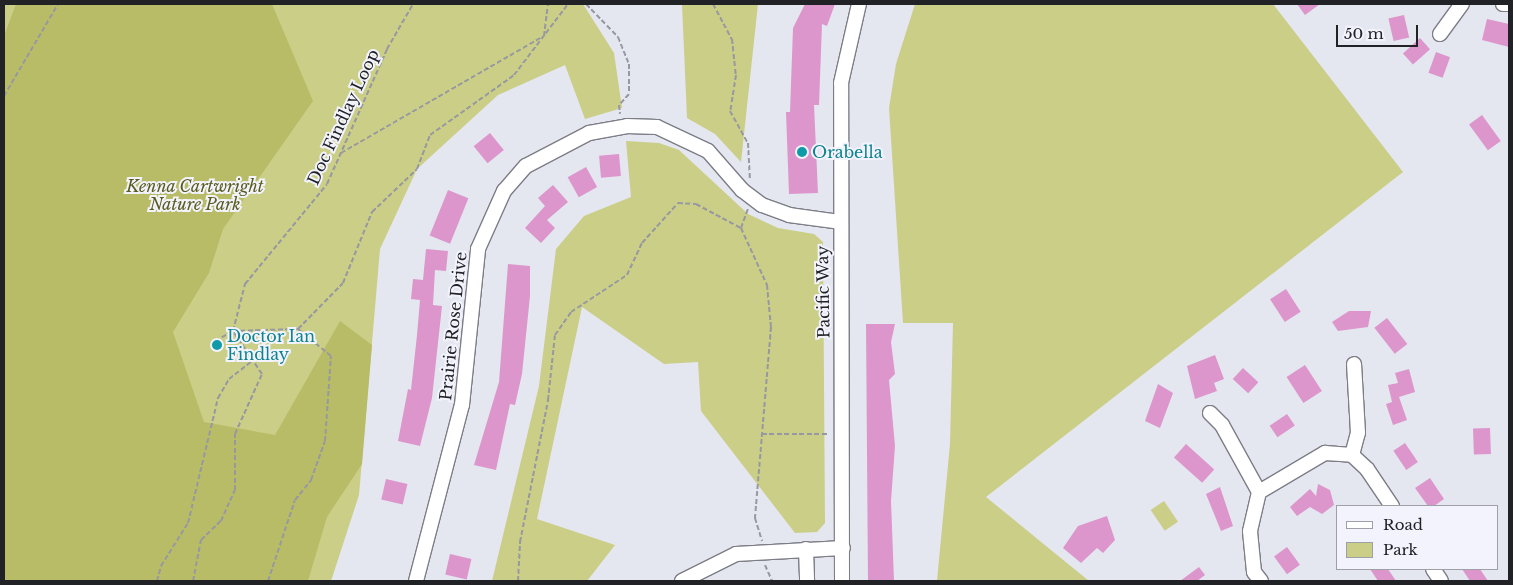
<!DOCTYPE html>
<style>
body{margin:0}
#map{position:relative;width:1513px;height:585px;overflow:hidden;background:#e4e6f0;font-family:"Libre Baskerville",serif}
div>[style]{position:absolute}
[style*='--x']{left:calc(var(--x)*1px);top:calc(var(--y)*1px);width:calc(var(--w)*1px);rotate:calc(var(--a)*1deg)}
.green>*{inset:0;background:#cbce86;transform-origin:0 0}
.forest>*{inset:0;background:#b9bc67}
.building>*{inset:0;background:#dc96cb;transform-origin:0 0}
.path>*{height:2px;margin-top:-1px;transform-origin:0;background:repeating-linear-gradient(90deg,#9798a0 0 5px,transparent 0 7.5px)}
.roads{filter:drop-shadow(1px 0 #7c7d86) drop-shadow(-1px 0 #7c7d86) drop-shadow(0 1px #7c7d86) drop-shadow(0 -1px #7c7d86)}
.minor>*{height:14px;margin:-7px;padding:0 7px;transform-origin:7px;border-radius:7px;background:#fff}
.dots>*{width:14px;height:14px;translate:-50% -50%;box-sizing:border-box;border:2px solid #f2f3fd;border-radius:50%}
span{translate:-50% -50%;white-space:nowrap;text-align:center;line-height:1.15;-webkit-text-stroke:4px #f2f3fd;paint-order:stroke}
.street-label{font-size:16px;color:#212225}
.culture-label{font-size:16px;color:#0d838f}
.left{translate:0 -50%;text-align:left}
.park-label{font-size:16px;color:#5a5b1d;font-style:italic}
.frame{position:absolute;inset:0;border:5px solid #212225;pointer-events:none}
.legend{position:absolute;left:1336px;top:505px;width:162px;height:65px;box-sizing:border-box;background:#f2f3fd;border:1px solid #9e9fa7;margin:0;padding:6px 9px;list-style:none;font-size:15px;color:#212225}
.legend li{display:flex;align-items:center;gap:10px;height:25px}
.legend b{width:25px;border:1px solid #9e9fa7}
.scale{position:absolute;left:1336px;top:25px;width:82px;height:22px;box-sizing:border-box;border:2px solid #212225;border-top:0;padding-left:6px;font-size:15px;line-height:18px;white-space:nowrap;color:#212225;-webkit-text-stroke:4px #f2f3fd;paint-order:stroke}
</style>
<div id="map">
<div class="green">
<div style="clip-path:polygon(4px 4px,583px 4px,614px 53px,622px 108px,585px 119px,565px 65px,498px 95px,417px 169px,380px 249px,359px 495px,331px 581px,4px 581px)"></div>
<div style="clip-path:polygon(682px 4px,758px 4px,741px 162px,715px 134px,687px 118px)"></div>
<div style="clip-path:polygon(915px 4px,1273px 4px,1403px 172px,986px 497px,1089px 581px,937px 581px,950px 444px,953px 323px,903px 323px,889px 108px,896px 64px)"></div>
<div style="clip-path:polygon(626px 141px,659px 143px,679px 150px,748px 214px,778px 228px,814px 234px,823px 242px,825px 523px,817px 532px,795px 533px,701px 411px,698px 362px,664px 364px,582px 307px,537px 519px,615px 545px,587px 581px,492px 581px,539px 386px,556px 249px,584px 216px,631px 197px)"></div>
<div style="left:1164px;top:501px;width:25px;height:16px;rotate:56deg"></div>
</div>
<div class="forest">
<div style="clip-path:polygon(16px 4px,272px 4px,313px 101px,223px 229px,209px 273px,173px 332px,204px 422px,275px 435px,340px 321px,372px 345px,362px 464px,327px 517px,308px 581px,4px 581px,4px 36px)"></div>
</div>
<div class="building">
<div style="clip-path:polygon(805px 4px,835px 4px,827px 26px,822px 24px,819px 105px,814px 105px,818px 193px,789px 194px,786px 112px,790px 112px,793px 28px)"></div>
<div style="clip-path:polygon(1297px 4px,1320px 4px,1305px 15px)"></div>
<div style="left:1404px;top:15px;width:23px;height:16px;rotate:77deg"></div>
<div style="clip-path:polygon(1487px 19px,1509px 24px,1509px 47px,1482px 40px)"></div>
<div style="left:1420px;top:38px;width:15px;height:23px;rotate:48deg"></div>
<div style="left:1436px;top:52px;width:15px;height:22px;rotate:20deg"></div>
<div style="left:1482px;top:115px;width:32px;height:16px;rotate:54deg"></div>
<div style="left:490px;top:133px;width:22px;height:21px;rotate:51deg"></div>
<div style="left:619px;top:154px;width:22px;height:20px;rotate:85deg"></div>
<div style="left:586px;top:167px;width:23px;height:21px;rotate:61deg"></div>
<div style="clip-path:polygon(553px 185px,568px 202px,547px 220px,555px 228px,541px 243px,525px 228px,545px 206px,538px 198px)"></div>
<div style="left:448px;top:190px;width:22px;height:49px;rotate:22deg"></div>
<div style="clip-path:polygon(426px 249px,448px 251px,446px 271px,435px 270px,433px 305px,442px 306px,432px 398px,420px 446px,398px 441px,408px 389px,411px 390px,417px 335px,420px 300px,411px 299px,413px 279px,423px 280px)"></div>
<div style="clip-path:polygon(508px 264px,530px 266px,530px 296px,522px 374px,515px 405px,510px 404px,496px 470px,474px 465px,499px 382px)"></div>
<div style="left:1286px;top:289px;width:27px;height:19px;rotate:57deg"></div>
<div style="clip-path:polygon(1349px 311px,1371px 311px,1368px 327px,1338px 331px,1332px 322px)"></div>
<div style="left:1387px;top:318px;width:33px;height:16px;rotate:52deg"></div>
<div style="clip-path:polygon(866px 324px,895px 324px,891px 342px,895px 374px,889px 380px,895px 446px,891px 501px,894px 581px,868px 581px)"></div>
<div style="clip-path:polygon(1215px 355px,1224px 379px,1214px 383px,1217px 391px,1195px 399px,1187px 366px)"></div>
<div style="left:1305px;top:365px;width:31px;height:22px;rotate:57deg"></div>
<div style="left:1243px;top:368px;width:21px;height:15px;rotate:43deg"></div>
<div style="clip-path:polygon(1409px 369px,1415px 392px,1399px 397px,1407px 420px,1393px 425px,1386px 404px,1392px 402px,1388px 385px,1398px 383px,1395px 373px)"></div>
<div style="clip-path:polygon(1158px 384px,1173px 393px,1160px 428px,1145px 421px)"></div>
<div style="left:1287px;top:414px;width:14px;height:21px;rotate:56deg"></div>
<div style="left:1490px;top:428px;width:26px;height:17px;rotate:88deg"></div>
<div style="left:1405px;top:443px;width:23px;height:14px;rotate:56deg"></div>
<div style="left:1186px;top:444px;width:38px;height:18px;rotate:42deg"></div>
<div style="clip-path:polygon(1430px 478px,1444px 499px,1434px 506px,1428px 506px,1415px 488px)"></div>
<div style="left:386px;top:479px;width:22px;height:21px;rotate:13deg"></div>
<div style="clip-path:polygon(1318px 484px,1330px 490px,1334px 505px,1322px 514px,1310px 507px,1297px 516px,1290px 507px,1310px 489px,1316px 496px)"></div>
<div style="clip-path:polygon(1220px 487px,1233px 526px,1221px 531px,1206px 494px)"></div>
<div style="clip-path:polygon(1107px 516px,1115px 540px,1103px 553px,1097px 548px,1081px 563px,1063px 548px,1078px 526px)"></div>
<div style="left:1287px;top:547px;width:22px;height:16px;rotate:54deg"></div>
<div style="left:450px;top:554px;width:22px;height:21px;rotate:13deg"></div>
<div style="clip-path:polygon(1199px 567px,1205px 575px,1197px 581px,1180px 581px)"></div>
<div style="clip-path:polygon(1370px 569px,1388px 569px,1396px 581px,1378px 581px)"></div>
<div style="clip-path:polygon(1462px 569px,1480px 569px,1488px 581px,1470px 581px)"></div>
</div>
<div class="path">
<div style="--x:586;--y:4;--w:46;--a:45.9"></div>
<div style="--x:618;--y:37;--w:29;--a:68"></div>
<div style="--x:629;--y:64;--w:30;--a:90"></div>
<div style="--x:629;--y:94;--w:15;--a:132"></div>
<div style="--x:619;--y:105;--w:9;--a:84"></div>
<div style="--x:713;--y:4;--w:40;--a:62"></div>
<div style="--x:732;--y:39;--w:36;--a:84"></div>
<div style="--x:736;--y:75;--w:36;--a:99"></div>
<div style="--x:730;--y:111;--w:37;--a:61"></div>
<div style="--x:748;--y:143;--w:37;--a:87"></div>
<div style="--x:544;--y:36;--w:32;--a:-83"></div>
<div style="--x:4;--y:96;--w:107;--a:-59.6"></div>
<div style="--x:341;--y:153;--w:230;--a:-30"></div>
<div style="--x:741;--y:228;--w:20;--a:-70"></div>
<div style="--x:215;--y:341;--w:21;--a:-29"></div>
<div style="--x:233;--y:331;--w:65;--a:-1.8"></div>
<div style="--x:762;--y:434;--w:67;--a:0"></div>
<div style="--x:765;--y:565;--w:17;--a:66"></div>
<div style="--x:157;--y:581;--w:16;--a:-75"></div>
<div style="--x:161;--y:566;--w:51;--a:-57.9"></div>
<div style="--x:188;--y:523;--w:129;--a:-76.5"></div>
<div style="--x:218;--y:398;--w:22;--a:-60"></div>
<div style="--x:229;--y:379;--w:31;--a:-38"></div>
<div style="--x:193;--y:581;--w:42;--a:-79"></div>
<div style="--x:201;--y:540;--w:28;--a:-44"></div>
<div style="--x:221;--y:521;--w:34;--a:-66"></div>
<div style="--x:235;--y:490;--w:56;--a:-90"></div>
<div style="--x:235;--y:434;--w:66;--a:-65.8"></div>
<div style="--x:262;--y:374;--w:52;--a:-124"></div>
<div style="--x:233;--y:331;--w:49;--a:-75.7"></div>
<div style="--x:245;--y:284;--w:129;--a:-50.6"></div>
<div style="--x:327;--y:184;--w:148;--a:-66"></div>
<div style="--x:387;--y:49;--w:52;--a:-60"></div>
<div style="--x:268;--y:581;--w:85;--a:-71.6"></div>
<div style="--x:295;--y:500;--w:26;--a:-51"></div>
<div style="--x:311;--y:480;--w:41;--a:-70.3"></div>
<div style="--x:325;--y:441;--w:85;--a:-86"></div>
<div style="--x:331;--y:356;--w:43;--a:-140.7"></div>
<div style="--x:298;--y:329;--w:64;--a:-45.6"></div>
<div style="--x:343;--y:283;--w:77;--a:-67.8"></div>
<div style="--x:372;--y:212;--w:62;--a:-43.7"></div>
<div style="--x:417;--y:169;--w:36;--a:-69"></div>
<div style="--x:430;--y:135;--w:103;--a:-35.5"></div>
<div style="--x:514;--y:75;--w:89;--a:-52.7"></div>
<div style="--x:518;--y:581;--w:39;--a:-87"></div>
<div style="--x:520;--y:542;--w:145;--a:-78.8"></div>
<div style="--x:548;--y:400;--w:65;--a:-83.9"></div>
<div style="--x:555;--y:335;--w:28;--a:-55"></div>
<div style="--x:571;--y:312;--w:67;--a:-33.5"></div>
<div style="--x:627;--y:275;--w:35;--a:-65"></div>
<div style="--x:642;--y:243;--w:54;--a:-48"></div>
<div style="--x:678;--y:203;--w:18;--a:3"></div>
<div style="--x:696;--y:204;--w:51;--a:28.1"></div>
<div style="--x:741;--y:228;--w:63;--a:65.5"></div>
<div style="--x:767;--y:285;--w:42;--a:84.6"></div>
<div style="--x:771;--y:327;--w:192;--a:94.8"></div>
<div style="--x:755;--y:518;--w:24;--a:73"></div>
</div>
<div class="roads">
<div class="minor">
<div style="--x:1503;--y:4;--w:6;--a:0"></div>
<div style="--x:1440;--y:34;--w:37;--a:-54"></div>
<div style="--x:1210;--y:413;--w:17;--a:45"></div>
<div style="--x:1222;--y:425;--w:77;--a:61.1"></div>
<div style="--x:1352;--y:455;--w:23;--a:-75"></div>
<div style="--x:1358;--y:433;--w:69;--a:-93.3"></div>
<div style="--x:806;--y:549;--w:32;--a:88"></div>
<div style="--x:1433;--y:569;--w:14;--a:56"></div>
<div style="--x:416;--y:581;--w:182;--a:-75.4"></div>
<div style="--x:462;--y:405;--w:157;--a:-84.1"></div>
<div style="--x:478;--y:249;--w:64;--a:-65.9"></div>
<div style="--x:504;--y:191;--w:33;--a:-49"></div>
<div style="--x:526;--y:166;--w:71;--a:-27.6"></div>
<div style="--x:589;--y:133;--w:39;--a:-10"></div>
<div style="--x:627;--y:126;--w:30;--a:2"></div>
<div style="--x:657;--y:127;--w:56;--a:25.2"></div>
<div style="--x:708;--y:151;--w:52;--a:48.9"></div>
<div style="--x:742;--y:190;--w:25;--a:37"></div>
<div style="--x:762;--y:205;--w:29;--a:20"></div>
<div style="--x:789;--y:215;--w:51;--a:7.8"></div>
<div style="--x:682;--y:581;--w:60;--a:-26.6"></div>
<div style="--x:736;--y:554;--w:107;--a:-3.2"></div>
<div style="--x:842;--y:581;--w:498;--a:-90.1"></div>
<div style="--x:841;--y:83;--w:81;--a:-77.2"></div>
<div style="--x:1261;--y:581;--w:11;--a:-128"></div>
<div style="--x:1254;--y:572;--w:41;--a:-95.6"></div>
<div style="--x:1250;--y:531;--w:40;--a:-77"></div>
<div style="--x:1259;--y:492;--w:77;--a:-30.6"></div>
<div style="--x:1325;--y:453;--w:27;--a:4"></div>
<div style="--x:1352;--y:455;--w:21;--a:43"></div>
<div style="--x:1367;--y:469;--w:45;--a:56"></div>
</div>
</div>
<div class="dots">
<div style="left:802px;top:152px;background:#0f9aa8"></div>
<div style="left:217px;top:345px;background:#0f9aa8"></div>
</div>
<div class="street-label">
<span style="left:343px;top:117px;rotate:-65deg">Doc Findlay Loop</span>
<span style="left:823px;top:292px;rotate:-91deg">Pacific Way</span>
<span style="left:453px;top:326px;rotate:-84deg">Prairie Rose Drive</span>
</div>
<div class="culture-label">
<span class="left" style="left:812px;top:152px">Orabella</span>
<span class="left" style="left:227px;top:345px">Doctor Ian<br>Findlay</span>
</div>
<div class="park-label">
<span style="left:195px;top:195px">Kenna Cartwright<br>Nature Park</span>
</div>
<div class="frame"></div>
<ul class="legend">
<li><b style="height:6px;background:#fff"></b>Road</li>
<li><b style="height:14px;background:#cbce86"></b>Park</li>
</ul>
<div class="scale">50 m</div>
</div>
